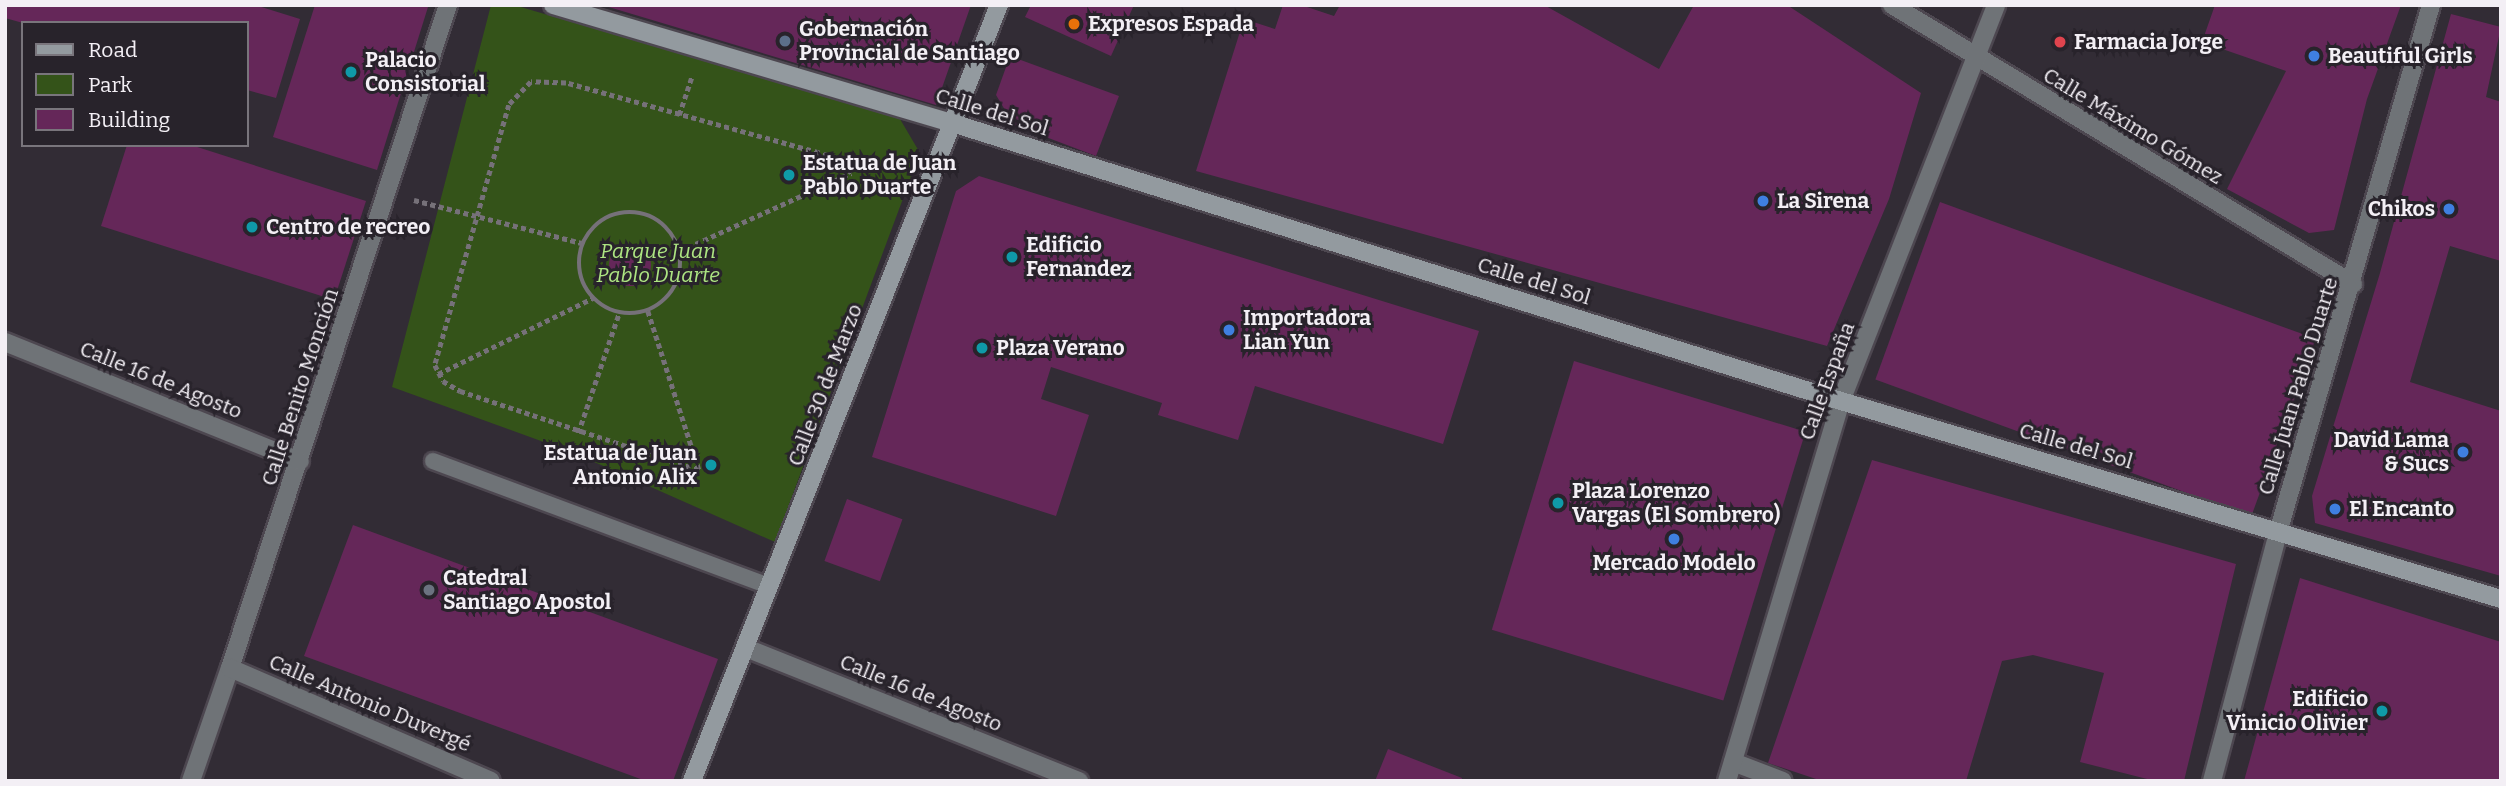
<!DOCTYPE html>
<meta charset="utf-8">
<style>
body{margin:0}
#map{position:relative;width:2506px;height:786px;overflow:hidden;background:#322c35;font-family:Bitter,serif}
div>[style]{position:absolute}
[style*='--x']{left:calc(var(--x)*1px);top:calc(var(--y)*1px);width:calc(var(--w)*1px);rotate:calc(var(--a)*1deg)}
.green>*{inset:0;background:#345319}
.building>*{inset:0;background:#652759;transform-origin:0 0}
.round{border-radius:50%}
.path>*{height:4.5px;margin-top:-2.25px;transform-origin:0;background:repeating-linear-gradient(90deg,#767179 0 5px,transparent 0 8.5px)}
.path>.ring{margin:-2.25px;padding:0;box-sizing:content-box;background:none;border:4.5px solid #767179;border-radius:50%}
.roads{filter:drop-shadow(2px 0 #4d4750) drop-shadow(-2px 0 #4d4750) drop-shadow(0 2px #4d4750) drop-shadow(0 -2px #4d4750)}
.service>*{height:16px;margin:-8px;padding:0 8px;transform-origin:8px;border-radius:8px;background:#6f7377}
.pedestrian>*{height:18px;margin:-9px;padding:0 9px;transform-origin:9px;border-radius:9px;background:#6f7377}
.minor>*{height:18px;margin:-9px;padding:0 9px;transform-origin:9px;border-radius:9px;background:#6f7377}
.secondary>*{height:18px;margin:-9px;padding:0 9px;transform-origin:9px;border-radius:9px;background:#939a9f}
.dots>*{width:19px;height:19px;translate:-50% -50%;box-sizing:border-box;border:4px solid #28232b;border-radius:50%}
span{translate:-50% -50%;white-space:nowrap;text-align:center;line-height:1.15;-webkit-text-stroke:6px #28232b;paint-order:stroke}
.poi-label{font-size:21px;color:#f3eff5;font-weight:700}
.left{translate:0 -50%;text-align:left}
.right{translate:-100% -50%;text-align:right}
.street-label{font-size:21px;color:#f3eff5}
.park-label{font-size:21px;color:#ade582;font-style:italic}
.frame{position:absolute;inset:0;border:7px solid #f3eff5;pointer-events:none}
.legend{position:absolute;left:21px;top:21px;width:228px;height:126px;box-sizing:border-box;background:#28232b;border:2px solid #79757c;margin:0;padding:9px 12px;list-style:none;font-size:21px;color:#f3eff5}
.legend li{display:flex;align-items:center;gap:14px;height:35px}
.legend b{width:35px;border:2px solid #79757c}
</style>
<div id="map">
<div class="green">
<div style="clip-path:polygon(491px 5px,514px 5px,900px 119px,920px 153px,775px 542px,574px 453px,392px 387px)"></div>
</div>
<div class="building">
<div style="clip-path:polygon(5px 5px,255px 5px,300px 19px,276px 98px,247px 90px,247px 23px,23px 23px,5px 18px)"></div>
<div style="clip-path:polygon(315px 5px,428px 7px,377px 170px,273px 137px)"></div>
<div style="clip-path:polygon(602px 5px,971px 5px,936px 105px)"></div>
<div style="clip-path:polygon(1031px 5px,1134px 5px,1111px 56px,1025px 17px)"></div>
<div style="clip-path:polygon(1283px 5px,1301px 5px,1334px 16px,1340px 5px,1544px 5px,1659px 69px,1694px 5px,1787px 5px,1921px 93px,1889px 199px,1827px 346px,1196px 171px,1244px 19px,1275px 29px)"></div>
<div style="clip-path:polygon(2215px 5px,2401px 5px,2367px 99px,2334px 230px,2309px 233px,2227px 189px,2286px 71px,2202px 42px)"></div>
<div style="clip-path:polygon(2451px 14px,2501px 27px,2486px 97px,2501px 102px,2501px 261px,2450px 246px,2410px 382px,2501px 411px,2501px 576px,2315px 523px,2312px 496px,2380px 273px)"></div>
<div style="clip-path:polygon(1010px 56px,1119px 96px,1096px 156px,1014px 125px,996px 95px)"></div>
<div style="clip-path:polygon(127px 145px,191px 145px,366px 201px,334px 300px,101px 226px)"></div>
<div style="clip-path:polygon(979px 176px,1479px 331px,1443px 444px,1255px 386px,1238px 440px,1158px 415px,1162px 403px,1051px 367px,1041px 399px,1089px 415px,1056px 516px,872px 457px,956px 191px)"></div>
<div style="left:1940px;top:202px;width:400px;height:189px;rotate:20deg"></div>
<div class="round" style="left:609px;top:244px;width:42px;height:42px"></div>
<div style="left:1574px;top:361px;width:242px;height:281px;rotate:17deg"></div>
<div style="clip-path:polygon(1872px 460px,2236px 564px,2184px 781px,2155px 781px,2080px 762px,2104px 673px,2033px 655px,2002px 661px,1966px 781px,1822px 781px,1768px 763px)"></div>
<div style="left:847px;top:499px;width:59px;height:66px;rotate:20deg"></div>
<div style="clip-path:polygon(353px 525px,718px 659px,673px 781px,646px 781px,304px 656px)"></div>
<div style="clip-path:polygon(2300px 578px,2501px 642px,2501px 781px,2244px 781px)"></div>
<div style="clip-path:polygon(1388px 749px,1462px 778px,1461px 781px,1375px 781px)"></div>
</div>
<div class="path">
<div style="--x:679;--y:115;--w:41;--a:-71.6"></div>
<div style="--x:414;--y:200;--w:173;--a:14.4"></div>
<div class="ring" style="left:579px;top:212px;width:97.5px;height:97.5px"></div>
<div style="--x:680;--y:251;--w:188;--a:-24.5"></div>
<div style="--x:851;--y:173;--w:21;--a:-135"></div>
<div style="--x:836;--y:158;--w:18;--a:-164"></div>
<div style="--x:819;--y:153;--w:263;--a:-164.5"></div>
<div style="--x:566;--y:83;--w:35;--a:-178"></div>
<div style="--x:531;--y:82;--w:32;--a:134"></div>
<div style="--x:509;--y:105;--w:270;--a:105.9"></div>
<div style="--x:435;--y:365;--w:18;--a:63"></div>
<div style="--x:443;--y:381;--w:20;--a:30"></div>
<div style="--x:460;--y:391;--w:252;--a:18.3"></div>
<div style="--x:648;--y:311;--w:167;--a:72.2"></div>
<div style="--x:438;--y:374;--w:173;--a:-26.1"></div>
<div style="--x:578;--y:433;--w:127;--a:-71.1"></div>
</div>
<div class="roads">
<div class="service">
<div style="--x:433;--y:461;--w:359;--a:20.4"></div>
</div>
<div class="pedestrian">
<div style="--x:230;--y:668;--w:698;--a:-71.8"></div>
</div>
<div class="minor">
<div style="--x:1892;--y:5;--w:539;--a:31.18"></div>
<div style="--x:5;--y:342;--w:318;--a:22"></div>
<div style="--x:746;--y:648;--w:359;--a:21.8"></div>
<div style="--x:1733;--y:762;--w:53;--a:20.8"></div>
<div style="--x:191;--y:781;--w:120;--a:-71"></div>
<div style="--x:230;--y:668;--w:284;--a:23.4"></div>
<div style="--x:1727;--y:781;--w:397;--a:-73.3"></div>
<div style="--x:1841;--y:401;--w:425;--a:-68.6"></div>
<div style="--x:2212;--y:781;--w:261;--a:-75.1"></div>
<div style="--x:2279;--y:529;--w:546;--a:-73.82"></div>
</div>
<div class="secondary">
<div style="--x:553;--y:5;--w:416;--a:16.5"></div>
<div style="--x:952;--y:123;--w:931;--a:17.37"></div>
<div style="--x:1841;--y:401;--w:689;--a:16.7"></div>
<div style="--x:692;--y:781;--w:835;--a:-68.42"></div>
</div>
</div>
<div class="dots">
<div style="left:1074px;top:24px;background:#e8710a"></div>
<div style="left:785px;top:41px;background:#5c6f8a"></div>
<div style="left:2060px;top:42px;background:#e0444e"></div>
<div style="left:2314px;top:56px;background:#3f7fe0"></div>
<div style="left:351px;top:72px;background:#0f9aa8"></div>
<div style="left:789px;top:175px;background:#0f9aa8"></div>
<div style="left:1763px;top:201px;background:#3f7fe0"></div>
<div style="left:2449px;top:209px;background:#3f7fe0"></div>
<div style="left:252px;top:227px;background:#0f9aa8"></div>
<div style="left:1012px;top:257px;background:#0f9aa8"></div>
<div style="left:1229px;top:330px;background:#3f7fe0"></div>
<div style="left:982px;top:348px;background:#0f9aa8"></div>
<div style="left:2463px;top:452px;background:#3f7fe0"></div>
<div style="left:711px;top:465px;background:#0f9aa8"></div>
<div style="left:1558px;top:503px;background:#0f9aa8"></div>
<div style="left:2335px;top:509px;background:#3f7fe0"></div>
<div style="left:1674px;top:539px;background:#3f7fe0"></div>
<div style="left:429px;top:590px;background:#6b7280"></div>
<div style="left:2382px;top:711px;background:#0f9aa8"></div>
</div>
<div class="poi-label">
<span class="left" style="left:1088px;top:24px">Expresos Espada</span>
<span class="left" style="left:799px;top:41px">Gobernación<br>Provincial de Santiago</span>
<span class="left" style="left:2074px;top:42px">Farmacia Jorge</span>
<span class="left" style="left:2328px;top:56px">Beautiful Girls</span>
<span class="left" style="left:365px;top:72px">Palacio<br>Consistorial</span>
<span class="left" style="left:803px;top:175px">Estatua de Juan<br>Pablo Duarte</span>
<span class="left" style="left:1777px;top:201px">La Sirena</span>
<span class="right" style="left:2435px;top:209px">Chikos</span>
<span class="left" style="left:266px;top:227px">Centro de recreo</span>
<span class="left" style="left:1026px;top:257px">Edificio<br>Fernandez</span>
<span class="left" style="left:1243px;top:330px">Importadora<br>Lian Yun</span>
<span class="left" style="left:996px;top:348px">Plaza Verano</span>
<span class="right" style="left:2449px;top:452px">David Lama<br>&amp; Sucs</span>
<span class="right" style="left:697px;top:465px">Estatua de Juan<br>Antonio Alix</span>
<span class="left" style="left:1572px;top:503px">Plaza Lorenzo<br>Vargas (El Sombrero)</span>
<span class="left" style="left:2349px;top:509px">El Encanto</span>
<span style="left:1674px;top:563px">Mercado Modelo</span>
<span class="left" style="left:443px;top:590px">Catedral<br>Santiago Apostol</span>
<span class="right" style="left:2368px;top:711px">Edificio<br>Vinicio Olivier</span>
</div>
<div class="street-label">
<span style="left:992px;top:112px;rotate:17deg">Calle del Sol</span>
<span style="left:2133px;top:126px;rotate:31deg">Calle Máximo Gómez</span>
<span style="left:1534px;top:281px;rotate:17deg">Calle del Sol</span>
<span style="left:161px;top:380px;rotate:22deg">Calle 16 de Agosto</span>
<span style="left:1827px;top:381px;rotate:-70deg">Calle España</span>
<span style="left:825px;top:385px;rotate:-69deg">Calle 30 de Marzo</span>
<span style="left:2298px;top:386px;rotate:-73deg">Calle Juan Pablo Duarte</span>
<span style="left:300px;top:387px;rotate:-72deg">Calle Benito Monción</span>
<span style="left:2076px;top:446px;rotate:16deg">Calle del Sol</span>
<span style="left:921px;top:693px;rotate:22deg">Calle 16 de Agosto</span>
<span style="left:370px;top:703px;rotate:23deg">Calle Antonio Duvergé</span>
</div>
<div class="park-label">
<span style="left:658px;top:263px">Parque Juan<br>Pablo Duarte</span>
</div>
<div class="frame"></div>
<ul class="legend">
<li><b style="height:9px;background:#939a9f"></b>Road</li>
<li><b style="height:19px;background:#345319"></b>Park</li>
<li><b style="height:19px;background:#652759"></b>Building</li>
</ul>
</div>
